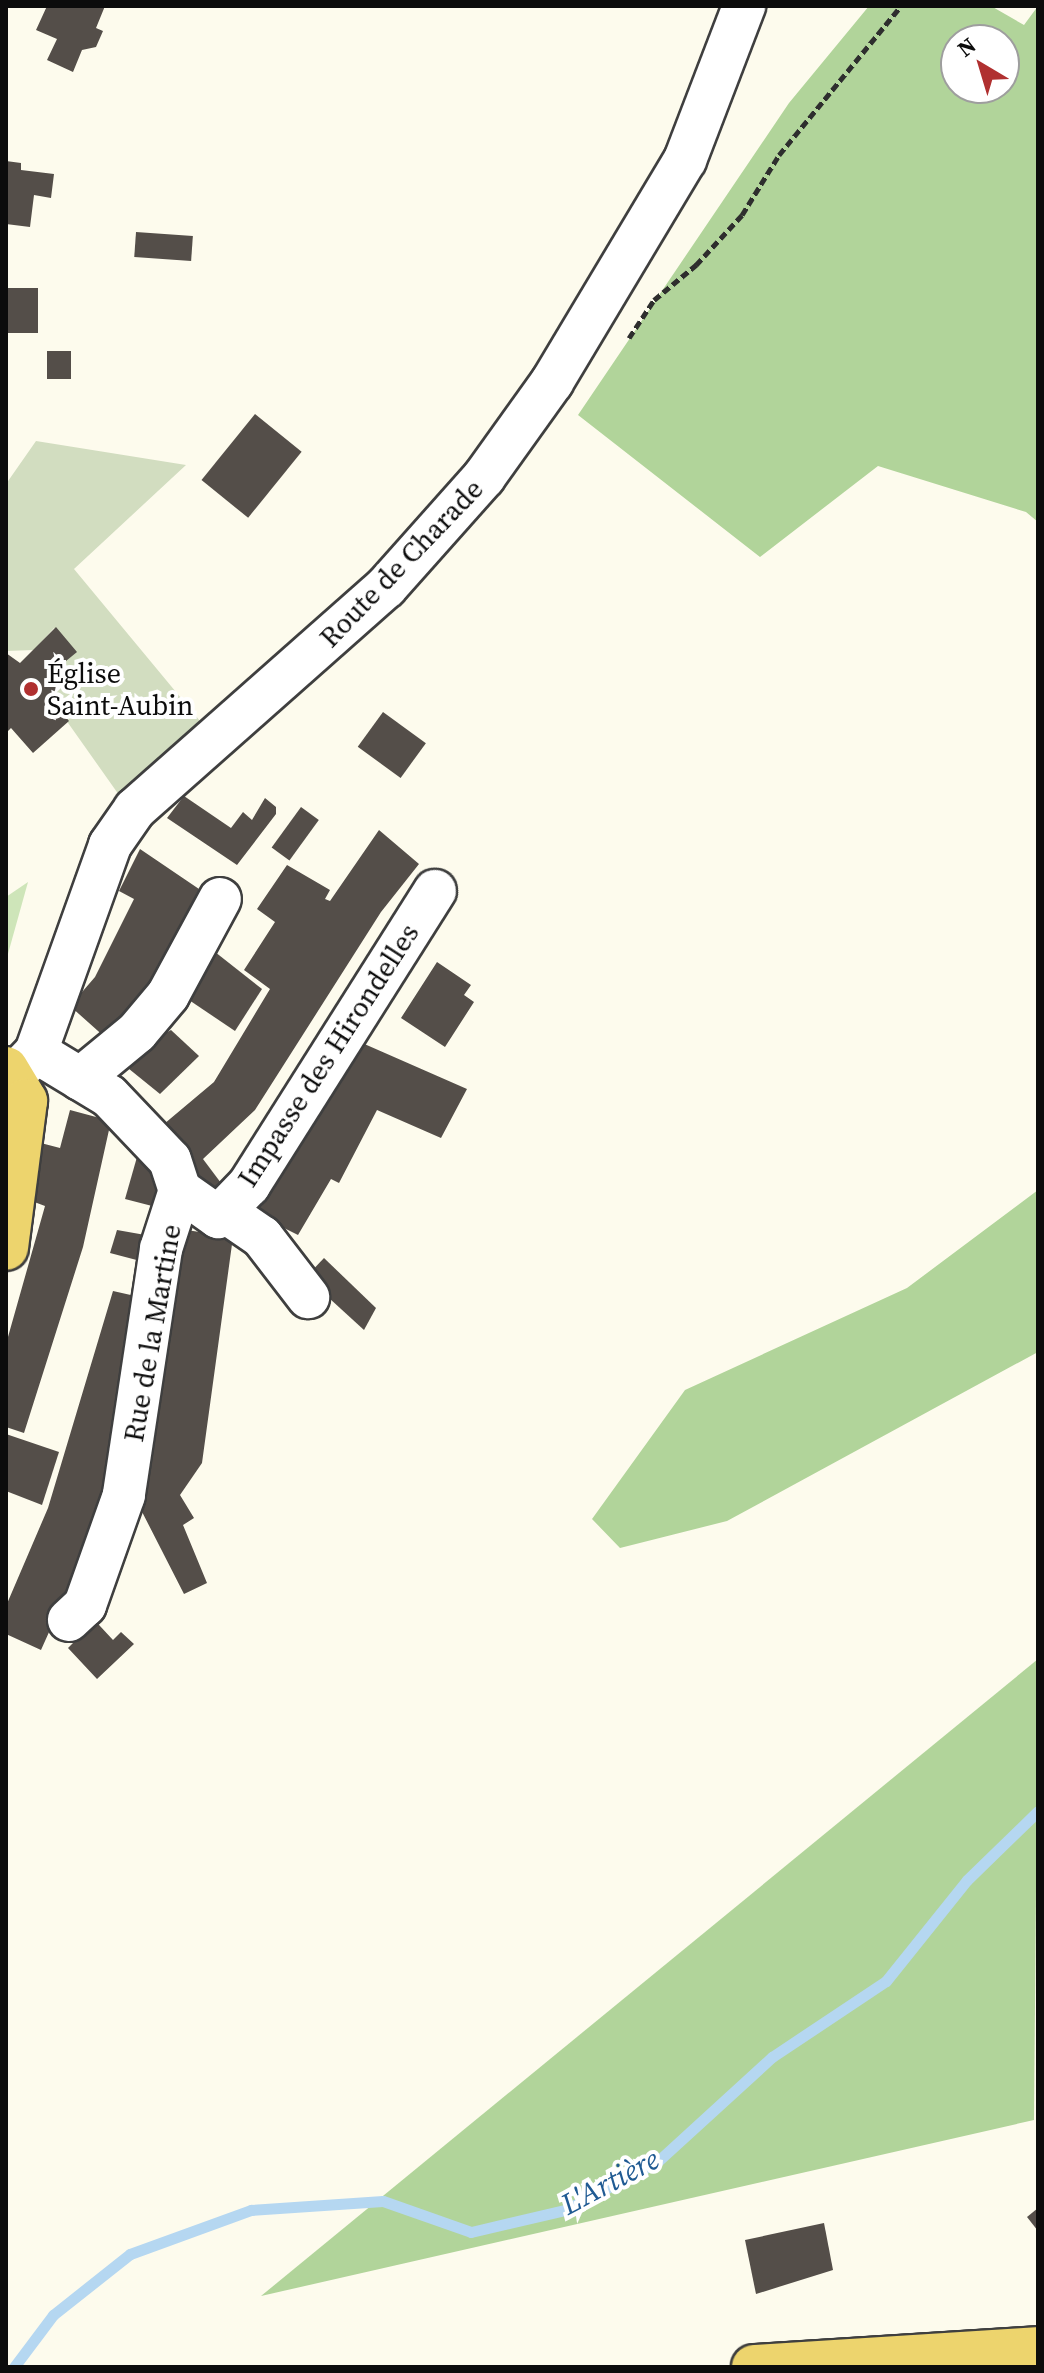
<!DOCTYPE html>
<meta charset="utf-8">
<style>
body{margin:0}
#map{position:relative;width:1044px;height:2373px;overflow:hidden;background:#fdfbed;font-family:"Source Serif 4",serif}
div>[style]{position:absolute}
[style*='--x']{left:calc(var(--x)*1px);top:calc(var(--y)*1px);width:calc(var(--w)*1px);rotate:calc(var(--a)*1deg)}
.green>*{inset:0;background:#cee5b9}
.forest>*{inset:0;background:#b1d49a}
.cemetery>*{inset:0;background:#d2ddc0}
.stream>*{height:11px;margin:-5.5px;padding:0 5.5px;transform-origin:5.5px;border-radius:5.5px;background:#b5d7f1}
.building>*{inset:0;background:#544e49;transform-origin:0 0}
.path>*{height:5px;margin-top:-2.5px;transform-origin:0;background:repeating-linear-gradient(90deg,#2e2e2e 0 8px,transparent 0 12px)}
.roads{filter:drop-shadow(2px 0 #3f3f3f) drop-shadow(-2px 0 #3f3f3f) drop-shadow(0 2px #3f3f3f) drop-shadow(0 -2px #3f3f3f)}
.minor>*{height:42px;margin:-21px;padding:0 21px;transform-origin:21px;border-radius:21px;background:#fff}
.major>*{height:44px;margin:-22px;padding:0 22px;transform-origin:22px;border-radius:22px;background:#edd46d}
.dots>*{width:22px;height:22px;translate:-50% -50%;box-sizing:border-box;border:4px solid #fff;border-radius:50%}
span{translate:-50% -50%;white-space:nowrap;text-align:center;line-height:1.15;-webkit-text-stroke:8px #fff;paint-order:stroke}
.street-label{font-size:28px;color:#0c0c0c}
.poi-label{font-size:28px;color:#0c0c0c}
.left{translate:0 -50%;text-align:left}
.water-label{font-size:30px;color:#205b93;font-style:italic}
.frame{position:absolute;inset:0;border:8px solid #0c0c0c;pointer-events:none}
.north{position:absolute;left:940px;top:24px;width:80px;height:80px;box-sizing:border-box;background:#fff;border:2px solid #9e9e9e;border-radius:50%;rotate:322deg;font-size:22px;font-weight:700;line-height:32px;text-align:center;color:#0c0c0c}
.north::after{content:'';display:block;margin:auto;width:28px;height:36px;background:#b03030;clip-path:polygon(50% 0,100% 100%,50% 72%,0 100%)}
</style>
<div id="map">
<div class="green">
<div style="clip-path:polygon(28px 882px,6px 961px,6px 897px)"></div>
</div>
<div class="forest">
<div style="clip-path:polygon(evenodd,869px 6px,991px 6px,1024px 25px,1038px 6px,1038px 522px,1026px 512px,878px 466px,760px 557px,578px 415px,789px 103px,869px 6px,956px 40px,1004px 40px,1004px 88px,956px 88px,956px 40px)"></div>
<div style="clip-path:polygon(1038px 1190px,1038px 1352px,727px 1521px,620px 1548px,592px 1519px,685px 1390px,907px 1288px)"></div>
<div style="clip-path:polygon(1038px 1659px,1034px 2120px,261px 2296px)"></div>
</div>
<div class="cemetery">
<div style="clip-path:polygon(36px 441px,186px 465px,74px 569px,200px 721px,119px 795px,49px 696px,64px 682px,55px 670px,76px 652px,54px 628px,34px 650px,6px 651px,6px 484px)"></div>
</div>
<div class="stream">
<div style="--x:14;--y:2367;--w:65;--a:-53.1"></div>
<div style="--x:53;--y:2315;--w:98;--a:-38.4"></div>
<div style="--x:130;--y:2254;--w:129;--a:-20"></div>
<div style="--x:251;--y:2210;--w:132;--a:-3.9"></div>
<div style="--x:383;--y:2201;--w:93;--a:19.4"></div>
<div style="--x:471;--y:2232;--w:97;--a:-13.2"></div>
<div style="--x:565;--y:2210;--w:104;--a:-27.6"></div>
<div style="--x:657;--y:2162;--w:156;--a:-42.4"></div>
<div style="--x:772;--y:2057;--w:137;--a:-33.7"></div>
<div style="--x:886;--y:1981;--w:129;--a:-51.3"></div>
<div style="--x:967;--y:1880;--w:99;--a:-44.2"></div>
</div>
<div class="building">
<div style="clip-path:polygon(47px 6px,105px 6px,96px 28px,103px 31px,96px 47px,82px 50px,73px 72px,47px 60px,57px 39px,36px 30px)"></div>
<div style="clip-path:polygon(6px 161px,21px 163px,21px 170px,54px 174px,51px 198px,34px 195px,30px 227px,6px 224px)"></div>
<div style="left:136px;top:232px;width:57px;height:25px;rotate:4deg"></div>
<div style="left:6px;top:288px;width:32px;height:45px"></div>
<div style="left:71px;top:351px;width:28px;height:24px;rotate:90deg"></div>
<div style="left:255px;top:414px;width:60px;height:85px;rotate:39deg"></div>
<div style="clip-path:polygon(56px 627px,77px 652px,55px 670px,64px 682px,49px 696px,69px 721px,33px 753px,11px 728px,6px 733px,6px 653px,20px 663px)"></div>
<div style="left:383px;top:712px;width:53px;height:43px;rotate:36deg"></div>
<div style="clip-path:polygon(184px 796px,231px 828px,243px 812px,252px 820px,265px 798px,276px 807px,276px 814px,237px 865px,167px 818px)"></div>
<div style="left:301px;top:807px;width:22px;height:50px;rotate:36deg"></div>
<div style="clip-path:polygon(379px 830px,419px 864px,381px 912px,255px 1110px,203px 1159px,221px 1183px,208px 1195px,164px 1124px,214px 1082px,270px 989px,244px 970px,275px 922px,257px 909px,287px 865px,330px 890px,325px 899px,330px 901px)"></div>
<div style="clip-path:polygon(140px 849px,199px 889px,134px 1015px,107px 1039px,70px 1006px,95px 977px,134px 899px,119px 891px)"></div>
<div style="clip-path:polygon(210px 948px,262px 989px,235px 1031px,186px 998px)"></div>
<div style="clip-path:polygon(437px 962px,471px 985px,464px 995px,474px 1002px,445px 1047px,401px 1018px)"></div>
<div style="clip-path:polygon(171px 1030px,199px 1056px,160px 1094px,118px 1060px)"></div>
<div style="clip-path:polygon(353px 1039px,467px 1089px,441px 1138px,377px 1110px,339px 1183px,331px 1179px,298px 1235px,254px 1213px)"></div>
<div style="clip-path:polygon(70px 1110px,111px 1121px,83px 1247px,24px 1433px,6px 1427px,6px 1344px,45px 1206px,21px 1197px,37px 1142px,60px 1148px)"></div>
<div style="clip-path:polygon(141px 1143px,163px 1172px,156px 1207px,125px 1199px)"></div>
<div style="clip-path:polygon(173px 1228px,233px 1237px,202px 1463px,180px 1495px,194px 1518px,183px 1525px,207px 1583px,184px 1594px,137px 1502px)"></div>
<div style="clip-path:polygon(117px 1230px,151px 1236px,148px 1263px,110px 1253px)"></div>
<div style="clip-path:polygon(324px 1258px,376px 1308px,364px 1330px,306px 1277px)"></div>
<div style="clip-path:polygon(113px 1291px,144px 1298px,98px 1523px,41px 1650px,6px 1634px,6px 1606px,48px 1508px)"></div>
<div style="clip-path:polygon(6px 1434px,59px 1452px,42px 1505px,6px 1491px)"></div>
<div style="clip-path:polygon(87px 1612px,113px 1640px,121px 1632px,134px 1644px,97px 1679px,68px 1648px,84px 1632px)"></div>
<div style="clip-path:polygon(1038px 2208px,1038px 2231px,1027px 2217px)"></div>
<div style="clip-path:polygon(824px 2223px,833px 2270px,756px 2294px,745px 2240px)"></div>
</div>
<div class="path">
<div style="--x:629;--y:338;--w:45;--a:-56.7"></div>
<div style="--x:654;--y:300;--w:55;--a:-39.8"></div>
<div style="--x:696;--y:265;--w:68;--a:-47.4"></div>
<div style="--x:742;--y:215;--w:70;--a:-58.3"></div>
<div style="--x:779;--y:155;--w:193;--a:-50.7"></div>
</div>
<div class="roads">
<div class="minor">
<div style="--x:36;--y:1052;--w:85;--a:31.1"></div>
<div style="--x:109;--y:1096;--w:88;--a:46.4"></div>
<div style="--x:170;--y:1160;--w:32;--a:72"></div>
<div style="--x:180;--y:1190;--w:62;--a:107.9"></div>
<div style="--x:161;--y:1249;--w:249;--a:98.6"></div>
<div style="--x:124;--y:1495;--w:117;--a:109.5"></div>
<div style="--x:85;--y:1605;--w:22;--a:137"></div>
<div style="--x:13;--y:1076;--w:33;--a:-46"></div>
<div style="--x:36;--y:1052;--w:220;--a:-70.3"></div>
<div style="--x:110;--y:845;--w:44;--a:-55.2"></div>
<div style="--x:135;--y:809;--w:335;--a:-41.5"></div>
<div style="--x:386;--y:587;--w:147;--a:-48.3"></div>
<div style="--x:484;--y:477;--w:117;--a:-54.4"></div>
<div style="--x:552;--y:382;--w:259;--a:-59.1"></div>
<div style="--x:685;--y:160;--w:165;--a:-69"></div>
<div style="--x:80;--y:1079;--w:74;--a:-39.5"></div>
<div style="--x:137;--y:1032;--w:48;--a:-50"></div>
<div style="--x:168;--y:995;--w:109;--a:-61.6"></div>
<div style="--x:180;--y:1190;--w:47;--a:35.4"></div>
<div style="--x:218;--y:1217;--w:45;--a:-45.9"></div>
<div style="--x:249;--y:1185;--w:348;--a:-57.7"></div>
<div style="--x:224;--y:1211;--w:46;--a:34.4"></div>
<div style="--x:262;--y:1237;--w:76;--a:52.5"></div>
</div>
<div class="major">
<div style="--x:6;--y:1069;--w:37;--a:59"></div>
<div style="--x:25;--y:1101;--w:148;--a:97.4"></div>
<div style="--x:754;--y:2367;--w:285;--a:-3.6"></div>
</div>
</div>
<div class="dots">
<div style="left:31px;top:689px;background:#b03030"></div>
</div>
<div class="street-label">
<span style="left:401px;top:563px;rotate:-46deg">Route de Charade</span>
<span style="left:328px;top:1055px;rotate:-57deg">Impasse des Hirondelles</span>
<span style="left:152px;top:1333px;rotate:-80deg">Rue de la Martine</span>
</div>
<div class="poi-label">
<span class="left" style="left:47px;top:689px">Église<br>Saint-Aubin</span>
</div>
<div class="water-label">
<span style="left:610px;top:2182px;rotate:-28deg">L'Artière</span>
</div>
<div class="frame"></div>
<div class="north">N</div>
</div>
